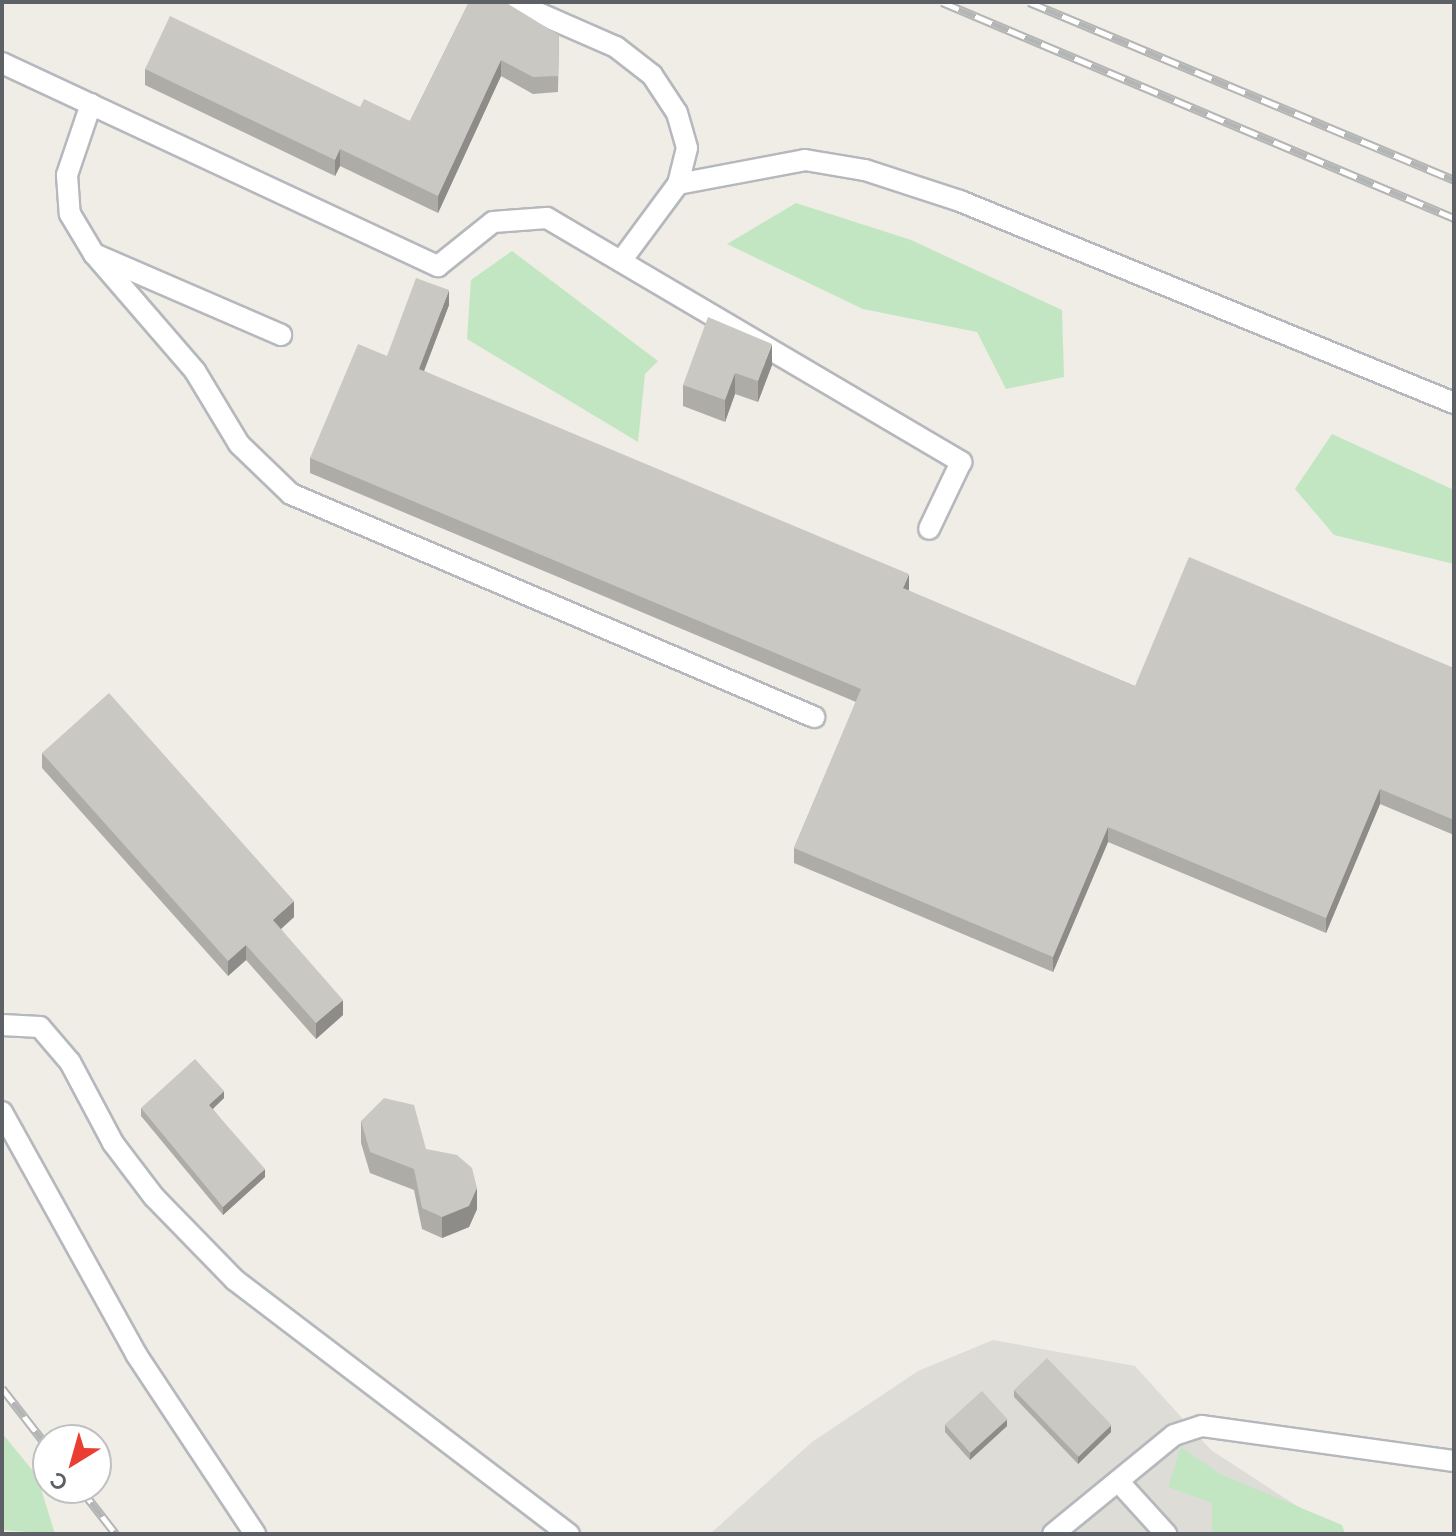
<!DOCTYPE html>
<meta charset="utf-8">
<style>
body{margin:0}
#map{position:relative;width:1456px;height:1536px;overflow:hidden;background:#efede5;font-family:Raleway,sans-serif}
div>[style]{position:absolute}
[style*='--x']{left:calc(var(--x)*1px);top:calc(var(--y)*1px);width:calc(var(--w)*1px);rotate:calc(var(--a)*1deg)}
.industrial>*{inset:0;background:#dedcd7}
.green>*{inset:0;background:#c2e6c2}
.roads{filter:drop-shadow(2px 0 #b5b8bc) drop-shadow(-2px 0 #b5b8bc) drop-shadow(0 2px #b5b8bc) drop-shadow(0 -2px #b5b8bc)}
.service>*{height:20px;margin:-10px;padding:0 10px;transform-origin:10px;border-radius:10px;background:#fff}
.rail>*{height:9px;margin-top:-4.5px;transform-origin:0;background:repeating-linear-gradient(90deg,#fff 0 18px,#b4b5b5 0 36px);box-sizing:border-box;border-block:2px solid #b4b5b5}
.wall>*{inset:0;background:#aeaca7}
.shaded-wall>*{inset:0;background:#8d8c88}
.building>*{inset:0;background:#cac8c2;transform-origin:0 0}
span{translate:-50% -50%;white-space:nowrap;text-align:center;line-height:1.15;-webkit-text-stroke:7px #fff;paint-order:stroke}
.frame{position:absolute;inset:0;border:4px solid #5d6165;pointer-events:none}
.north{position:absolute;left:32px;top:1424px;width:80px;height:80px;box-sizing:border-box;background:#fff;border:2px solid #bec0c1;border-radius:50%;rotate:217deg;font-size:22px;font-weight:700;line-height:32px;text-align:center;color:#5d6165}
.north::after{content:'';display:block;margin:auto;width:28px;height:36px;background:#e93e31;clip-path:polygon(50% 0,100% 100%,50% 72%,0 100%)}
</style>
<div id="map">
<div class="industrial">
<div style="clip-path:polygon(993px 1340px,1135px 1366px,1211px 1450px,1340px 1534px,710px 1534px,812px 1442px,918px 1371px)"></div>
</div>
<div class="green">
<div style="clip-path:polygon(796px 203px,911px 240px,1062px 310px,1064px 377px,1006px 389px,977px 332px,863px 309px,727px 244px)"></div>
<div style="clip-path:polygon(512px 251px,658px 361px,645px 374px,638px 442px,467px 339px,471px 280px)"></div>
<div style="clip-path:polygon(1332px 434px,1454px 490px,1454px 564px,1334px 535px,1295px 489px)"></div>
<div style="clip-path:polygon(2px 1433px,37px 1476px,55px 1534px,2px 1530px)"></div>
<div style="clip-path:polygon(1181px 1447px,1220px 1474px,1342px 1525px,1345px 1534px,1212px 1534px,1212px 1503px,1168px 1487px)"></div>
</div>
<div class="roads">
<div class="service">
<div style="--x:513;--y:2;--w:112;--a:23.6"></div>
<div style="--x:616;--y:47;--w:46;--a:37.9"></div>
<div style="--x:652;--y:75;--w:45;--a:56.7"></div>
<div style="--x:677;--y:113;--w:36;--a:74"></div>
<div style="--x:687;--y:148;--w:37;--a:104"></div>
<div style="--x:678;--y:184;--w:96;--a:126.5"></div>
<div style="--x:2;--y:63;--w:481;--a:25"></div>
<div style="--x:438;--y:266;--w:70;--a:-38.7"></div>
<div style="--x:493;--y:222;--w:54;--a:-4.2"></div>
<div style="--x:547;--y:218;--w:481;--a:30.5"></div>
<div style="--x:961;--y:462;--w:74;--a:115.5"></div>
<div style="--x:91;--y:104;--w:75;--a:108.7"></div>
<div style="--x:67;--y:175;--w:39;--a:86"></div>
<div style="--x:70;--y:214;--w:47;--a:59"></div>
<div style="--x:94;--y:254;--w:155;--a:49.2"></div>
<div style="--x:195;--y:371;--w:85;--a:58.9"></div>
<div style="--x:239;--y:444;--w:72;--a:43.9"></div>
<div style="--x:291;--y:494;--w:569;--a:23.09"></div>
<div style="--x:678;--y:184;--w:129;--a:-10.7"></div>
<div style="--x:805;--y:160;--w:61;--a:9.5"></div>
<div style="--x:865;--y:170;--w:100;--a:18.1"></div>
<div style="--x:960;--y:201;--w:534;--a:22.24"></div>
<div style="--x:94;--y:254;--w:204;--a:23.4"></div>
<div style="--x:2;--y:1025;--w:38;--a:3"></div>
<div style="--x:40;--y:1027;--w:46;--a:49.4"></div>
<div style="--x:70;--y:1062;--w:92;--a:62"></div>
<div style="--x:113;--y:1143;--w:68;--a:52.8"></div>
<div style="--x:154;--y:1197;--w:116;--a:45.7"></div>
<div style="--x:235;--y:1280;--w:420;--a:37.3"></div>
<div style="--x:2;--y:1112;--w:277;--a:61"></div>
<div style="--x:136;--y:1354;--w:216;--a:56.5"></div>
<div style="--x:1118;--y:1481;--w:72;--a:47.8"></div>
<div style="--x:1053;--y:1534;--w:156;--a:-39.3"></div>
<div style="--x:1174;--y:1435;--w:29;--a:-18"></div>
<div style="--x:1202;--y:1426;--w:254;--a:7.9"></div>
</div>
</div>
<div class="rail">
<div style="--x:942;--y:2;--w:556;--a:22.87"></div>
<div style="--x:1029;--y:2;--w:461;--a:22.7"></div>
<div style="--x:2;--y:1388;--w:75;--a:52.1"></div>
<div style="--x:80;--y:1488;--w:58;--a:52"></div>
</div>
<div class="wall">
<div style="clip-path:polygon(469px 2px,559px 35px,558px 92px,533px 94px,501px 76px,438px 213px,340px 166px,335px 176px,145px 85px,145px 69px,360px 107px,410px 121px)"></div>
<div style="clip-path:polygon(449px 305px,424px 371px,909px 589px,908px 591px,1135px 686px,1454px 668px,1454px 835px,1380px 804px,1326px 933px,1108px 842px,1053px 972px,794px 863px,794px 848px,856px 702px,310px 473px,310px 458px,387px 356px)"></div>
<div style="clip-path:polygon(772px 365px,758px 402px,735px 394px,725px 422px,683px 406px,683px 385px)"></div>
<div style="clip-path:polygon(42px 753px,294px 917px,281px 929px,343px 1015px,316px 1039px,246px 960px,228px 976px,42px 768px)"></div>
<div style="clip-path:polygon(224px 1098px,213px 1109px,265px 1177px,223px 1215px,141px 1116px,141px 1108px)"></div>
<div style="clip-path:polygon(361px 1121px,426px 1149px,477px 1209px,469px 1227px,442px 1238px,422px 1229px,414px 1190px,370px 1173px,361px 1143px)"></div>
<div style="clip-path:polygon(1014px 1390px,1111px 1432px,1078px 1464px,1014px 1397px)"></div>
<div style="clip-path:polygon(945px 1425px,1007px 1426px,970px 1460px,945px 1432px)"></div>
</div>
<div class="shaded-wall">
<div style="clip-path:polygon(501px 60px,501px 76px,438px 213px,438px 196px)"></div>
<div style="clip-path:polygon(340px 149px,340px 166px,335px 176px,335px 160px)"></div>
<div style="clip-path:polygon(449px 290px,449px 305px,419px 384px,419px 369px)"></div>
<div style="clip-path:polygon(772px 344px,772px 365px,758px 402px,758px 381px)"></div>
<div style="clip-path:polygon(735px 373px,735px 394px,725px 422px,725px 400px)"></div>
<div style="clip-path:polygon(909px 574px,909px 589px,903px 604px,903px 588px)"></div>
<div style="clip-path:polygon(1380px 789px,1380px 804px,1326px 933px,1326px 918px)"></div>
<div style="clip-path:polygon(1108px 827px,1108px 842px,1053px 972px,1053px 957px)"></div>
<div style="clip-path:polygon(294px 901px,294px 917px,273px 936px,273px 920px)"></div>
<div style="clip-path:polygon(246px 945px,246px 960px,228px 976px,228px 961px)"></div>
<div style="clip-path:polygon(343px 1000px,343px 1015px,316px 1039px,316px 1023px)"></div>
<div style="clip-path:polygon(224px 1091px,224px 1098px,209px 1112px,209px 1105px)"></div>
<div style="clip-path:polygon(265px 1169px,265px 1177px,223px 1215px,223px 1207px)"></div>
<div style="clip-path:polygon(477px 1188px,477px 1209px,469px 1227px,442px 1238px,442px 1217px)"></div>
<div style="clip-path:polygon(1007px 1419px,1007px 1426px,970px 1460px,970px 1453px)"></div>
<div style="clip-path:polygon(1111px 1425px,1111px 1432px,1078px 1464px,1078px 1456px)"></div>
</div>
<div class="building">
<div style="clip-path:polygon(469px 2px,505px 2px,559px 35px,558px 76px,533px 77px,501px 60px,438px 196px,340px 149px,335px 160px,145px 69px,170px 16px,360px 107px,364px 99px,410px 121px)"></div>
<div style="clip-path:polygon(416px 278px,449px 290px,419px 369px,909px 574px,903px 588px,1135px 686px,1189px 557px,1454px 668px,1454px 820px,1380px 789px,1326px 918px,1108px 827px,1053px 957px,794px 848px,861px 689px,310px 458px,358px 344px,387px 356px)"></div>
<div style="clip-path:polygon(708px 317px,772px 344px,758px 381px,735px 373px,725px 400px,683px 385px)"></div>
<div style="clip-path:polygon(109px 693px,294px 901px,273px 920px,343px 1000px,316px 1023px,246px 945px,228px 961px,42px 753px)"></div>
<div style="clip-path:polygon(195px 1059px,224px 1091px,209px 1105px,265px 1169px,223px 1207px,141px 1108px)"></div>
<div style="clip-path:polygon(384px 1098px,414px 1105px,426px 1149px,457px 1155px,472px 1168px,477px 1188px,469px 1206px,442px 1217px,422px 1208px,414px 1169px,370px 1152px,361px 1121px)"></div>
<div style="left:1047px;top:1358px;width:93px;height:46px;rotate:46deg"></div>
<div style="left:982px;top:1391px;width:38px;height:50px;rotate:48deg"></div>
</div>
<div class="frame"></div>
<div class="north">С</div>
</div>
